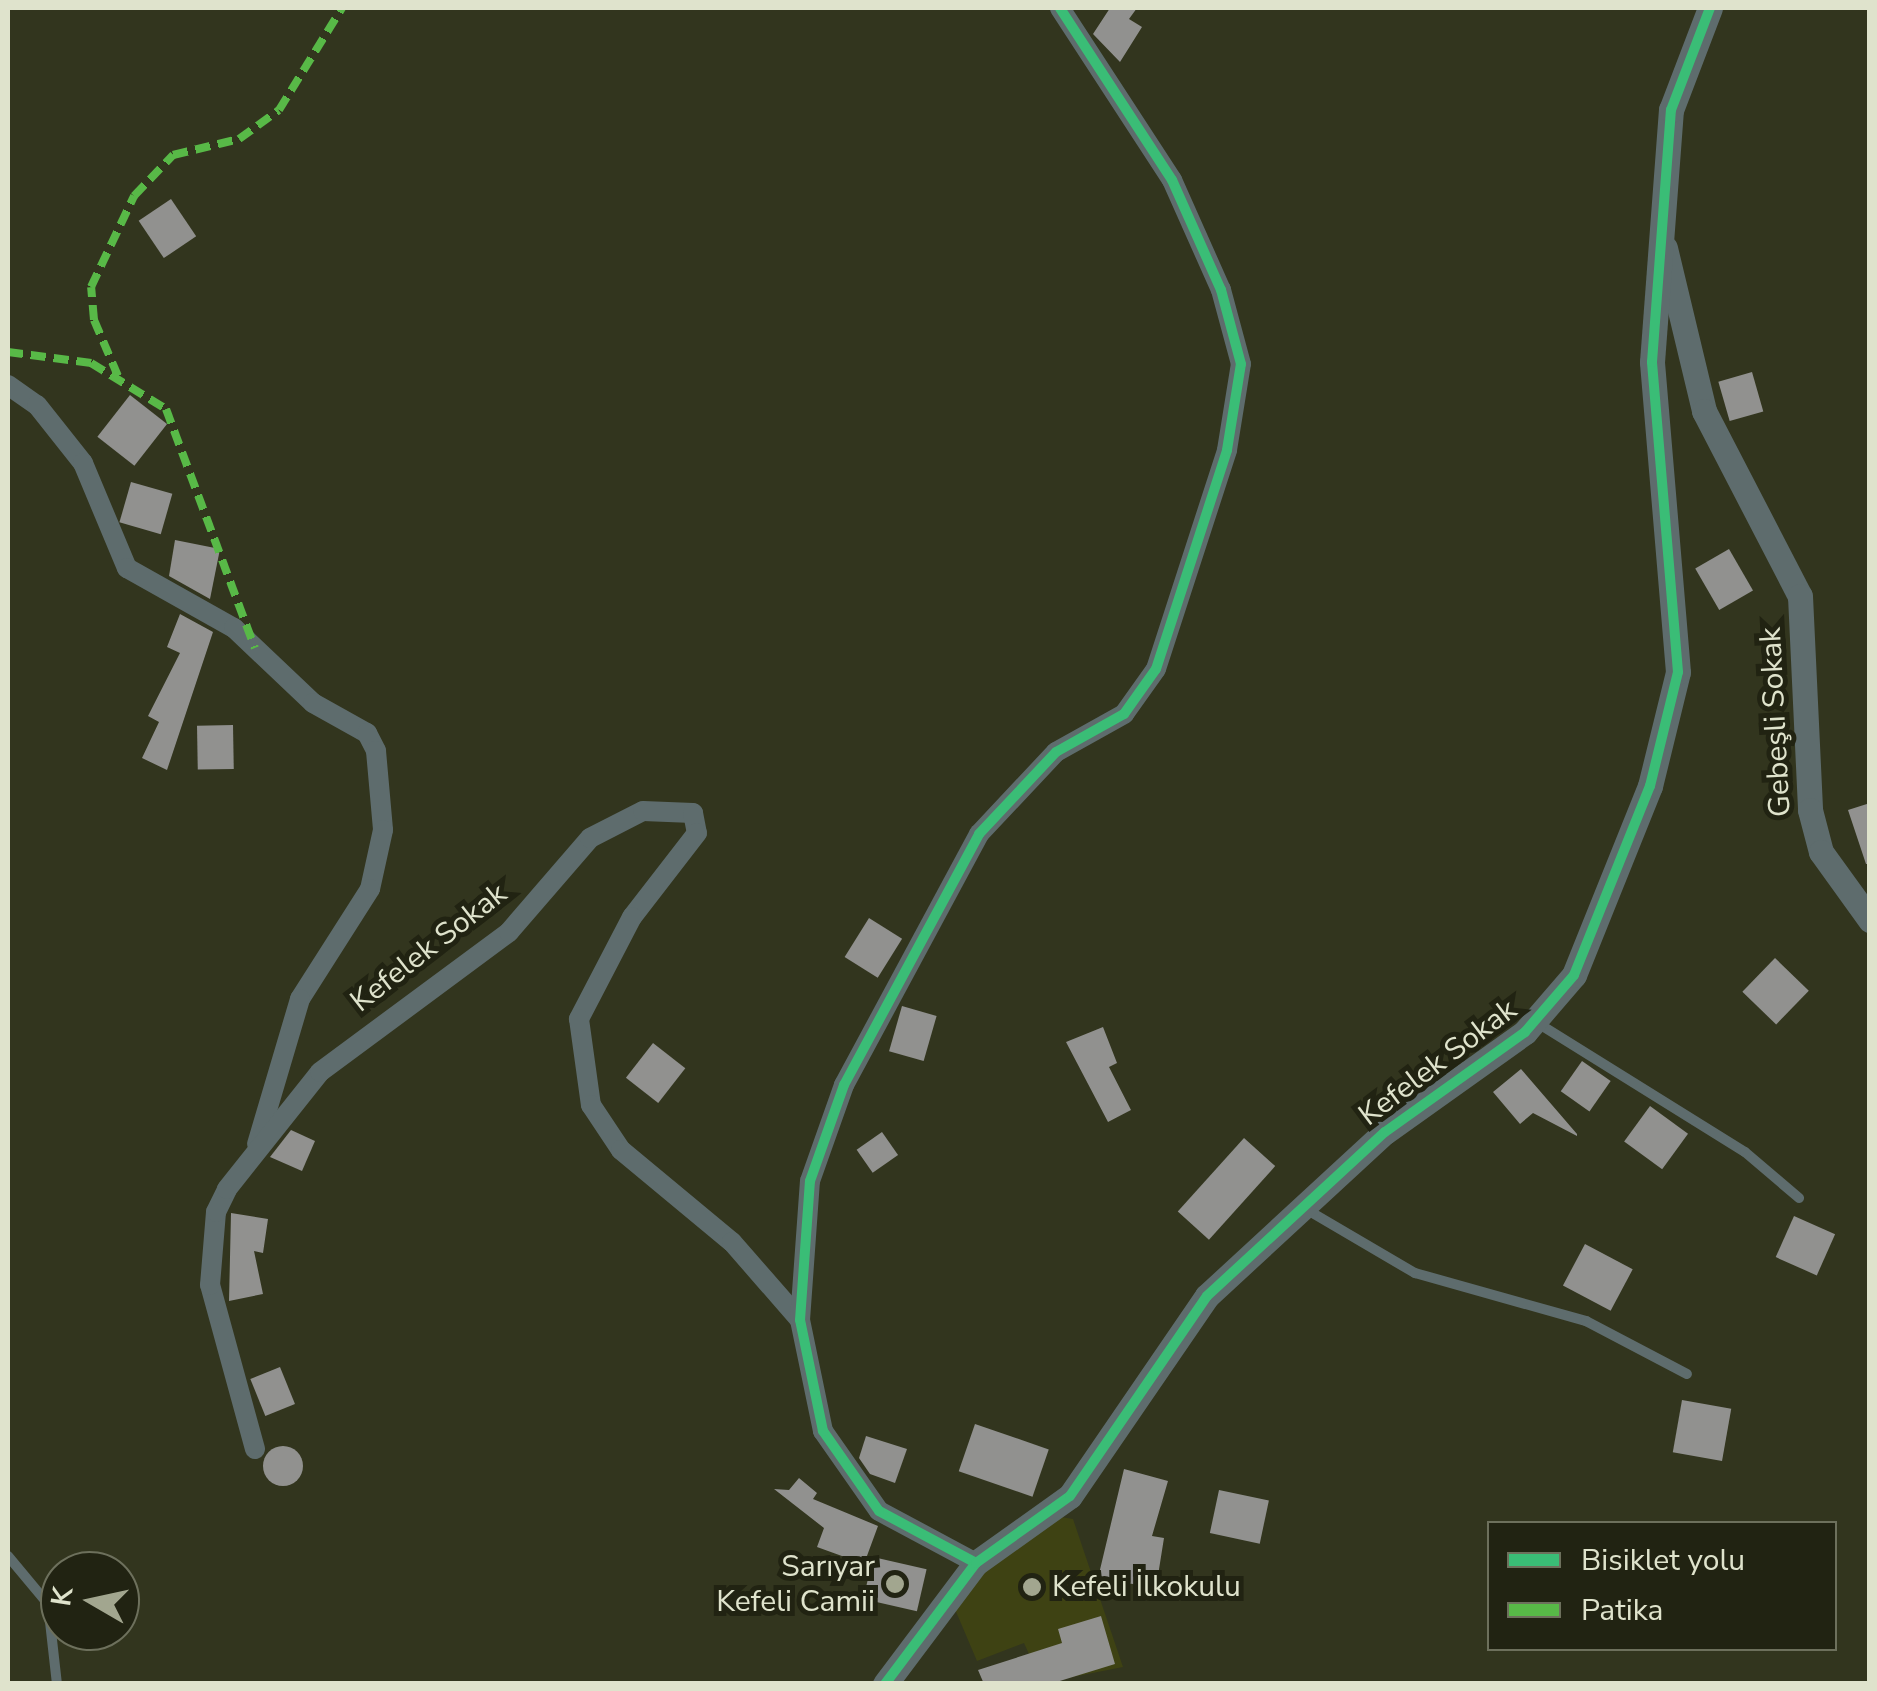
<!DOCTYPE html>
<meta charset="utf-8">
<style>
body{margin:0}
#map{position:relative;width:1877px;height:1691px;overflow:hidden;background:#32351e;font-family:"Nunito Sans",sans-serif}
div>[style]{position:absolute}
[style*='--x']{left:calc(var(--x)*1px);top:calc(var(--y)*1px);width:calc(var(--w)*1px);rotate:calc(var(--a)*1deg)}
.built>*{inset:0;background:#3e4213}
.building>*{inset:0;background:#91918f;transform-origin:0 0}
.round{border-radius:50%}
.service>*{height:10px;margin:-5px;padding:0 5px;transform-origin:5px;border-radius:5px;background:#5e6c6d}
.minor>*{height:20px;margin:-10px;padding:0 10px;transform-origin:10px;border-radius:10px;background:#5e6c6d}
.tertiary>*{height:25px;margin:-12.5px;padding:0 12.5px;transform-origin:12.5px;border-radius:12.5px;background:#5e6c6d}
.quiet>*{height:8px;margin-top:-4px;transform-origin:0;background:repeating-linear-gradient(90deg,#58b947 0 15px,transparent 0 23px)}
.cycleway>*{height:10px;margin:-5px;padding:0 5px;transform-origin:5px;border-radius:5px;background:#3abd76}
.dots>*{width:28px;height:28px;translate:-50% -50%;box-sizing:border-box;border:5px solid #212312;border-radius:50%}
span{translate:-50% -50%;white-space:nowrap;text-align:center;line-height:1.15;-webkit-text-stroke:10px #212312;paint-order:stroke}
.street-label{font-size:30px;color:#dfe3cc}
.poi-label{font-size:30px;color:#dfe3cc}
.right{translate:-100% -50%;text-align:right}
.left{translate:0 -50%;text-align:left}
.frame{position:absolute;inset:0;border:10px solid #dfe3cc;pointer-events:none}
.legend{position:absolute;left:1487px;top:1521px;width:350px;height:130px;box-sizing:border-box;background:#212312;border:2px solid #6d705c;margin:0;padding:12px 18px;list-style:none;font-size:30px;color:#dfe3cc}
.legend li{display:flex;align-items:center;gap:20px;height:50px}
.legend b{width:50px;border:2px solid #6d705c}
.north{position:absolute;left:40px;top:1551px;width:100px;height:100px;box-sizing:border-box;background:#212312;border:2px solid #6d705c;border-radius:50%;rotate:279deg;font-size:28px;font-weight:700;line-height:40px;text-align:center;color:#dfe3cc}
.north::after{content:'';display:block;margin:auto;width:35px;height:45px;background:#a2a68f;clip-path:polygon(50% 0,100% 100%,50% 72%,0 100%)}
</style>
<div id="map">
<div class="built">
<div style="clip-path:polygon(1061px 1517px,1073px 1519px,1123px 1667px,1042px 1683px,1024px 1643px,977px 1661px,954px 1607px,983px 1567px)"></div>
</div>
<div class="building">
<div style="clip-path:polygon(1110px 8px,1137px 8px,1129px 19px,1142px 27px,1120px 62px,1093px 34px)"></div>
<div style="left:171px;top:199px;width:45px;height:39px;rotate:56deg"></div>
<div style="left:1752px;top:372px;width:41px;height:35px;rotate:74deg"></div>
<div style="left:130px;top:395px;width:47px;height:53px;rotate:38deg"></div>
<div style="left:131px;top:482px;width:43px;height:42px;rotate:16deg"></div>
<div style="clip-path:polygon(175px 540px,220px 549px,210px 599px,169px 576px)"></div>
<div style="left:1729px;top:549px;width:48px;height:39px;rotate:60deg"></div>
<div style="clip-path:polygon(180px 614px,213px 632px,167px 770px,142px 758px,159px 722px,148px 716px,180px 653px,167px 647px)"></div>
<div style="left:233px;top:725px;width:44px;height:36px;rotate:89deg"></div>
<div style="clip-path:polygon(1870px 803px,1870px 864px,1866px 864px,1848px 810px)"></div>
<div style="left:869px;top:918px;width:39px;height:46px;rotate:32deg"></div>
<div style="left:1775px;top:958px;width:47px;height:47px;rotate:44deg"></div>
<div style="left:902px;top:1006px;width:36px;height:47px;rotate:16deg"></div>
<div style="clip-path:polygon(1103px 1027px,1117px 1063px,1109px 1067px,1131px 1110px,1108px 1122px,1066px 1042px)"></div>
<div style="left:653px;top:1043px;width:41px;height:44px;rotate:38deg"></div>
<div style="left:1582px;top:1061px;width:35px;height:37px;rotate:35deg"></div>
<div style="clip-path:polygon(1521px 1069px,1577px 1134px,1577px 1136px,1533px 1113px,1520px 1124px,1493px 1092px)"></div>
<div style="left:1650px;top:1106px;width:47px;height:44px;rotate:36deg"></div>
<div style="clip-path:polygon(291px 1130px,315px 1141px,302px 1171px,270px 1157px)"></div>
<div style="left:882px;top:1132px;width:28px;height:31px;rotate:55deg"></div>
<div style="left:1244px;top:1138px;width:42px;height:99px;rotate:42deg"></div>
<div style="clip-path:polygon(231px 1213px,268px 1219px,263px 1253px,254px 1251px,263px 1294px,229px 1301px)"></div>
<div style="left:1794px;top:1216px;width:45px;height:45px;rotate:24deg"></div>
<div style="left:1585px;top:1244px;width:54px;height:47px;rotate:28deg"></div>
<div style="left:280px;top:1367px;width:40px;height:32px;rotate:68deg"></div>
<div style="left:1682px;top:1400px;width:50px;height:53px;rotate:10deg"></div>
<div style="left:975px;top:1424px;width:78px;height:50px;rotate:19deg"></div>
<div style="clip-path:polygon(866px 1436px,907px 1449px,895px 1483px,870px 1474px,859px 1458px)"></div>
<div class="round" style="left:263px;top:1446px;width:40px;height:40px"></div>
<div style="clip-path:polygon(1124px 1469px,1168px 1481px,1152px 1536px,1164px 1538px,1156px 1588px,1098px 1578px)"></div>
<div style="clip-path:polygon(799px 1478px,817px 1493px,813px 1499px,878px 1526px,864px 1564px,817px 1547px,824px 1528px,774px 1489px,789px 1490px)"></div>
<div style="left:1219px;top:1490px;width:51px;height:44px;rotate:12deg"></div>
<div style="left:873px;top:1557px;width:55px;height:43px;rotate:13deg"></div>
<div style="clip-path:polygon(1101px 1616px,1115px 1664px,1050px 1684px,984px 1684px,978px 1670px,1062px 1643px,1058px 1629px)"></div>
</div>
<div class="service">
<div style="--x:1536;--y:1022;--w:246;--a:31.9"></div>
<div style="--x:1745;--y:1152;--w:71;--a:40.4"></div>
<div style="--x:1304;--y:1208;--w:129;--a:30.4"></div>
<div style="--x:1415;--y:1273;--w:178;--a:15.7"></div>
<div style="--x:1586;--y:1321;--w:114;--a:27.7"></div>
<div style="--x:8;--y:1556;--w:62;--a:50.2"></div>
<div style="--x:48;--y:1604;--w:81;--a:83.6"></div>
</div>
<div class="minor">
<div style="--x:8;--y:385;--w:35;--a:35"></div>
<div style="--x:37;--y:405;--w:74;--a:51.6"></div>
<div style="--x:83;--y:463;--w:114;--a:67.3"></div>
<div style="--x:127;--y:568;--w:123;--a:29.3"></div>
<div style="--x:234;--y:628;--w:109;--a:43.5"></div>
<div style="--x:313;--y:703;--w:62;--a:29.1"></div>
<div style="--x:367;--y:733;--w:20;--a:63"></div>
<div style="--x:376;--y:751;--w:79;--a:84.9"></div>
<div style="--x:383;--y:830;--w:60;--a:102.4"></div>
<div style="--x:370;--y:889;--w:130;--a:122.5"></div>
<div style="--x:300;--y:999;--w:151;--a:106.5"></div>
<div style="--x:255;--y:1449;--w:170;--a:-105.3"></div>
<div style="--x:210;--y:1285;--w:73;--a:-85.3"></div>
<div style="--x:216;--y:1212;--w:25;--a:-64"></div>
<div style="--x:227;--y:1189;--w:149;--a:-51.5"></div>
<div style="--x:320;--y:1072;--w:235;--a:-36.5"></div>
<div style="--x:509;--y:932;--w:124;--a:-49.2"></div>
<div style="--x:590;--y:838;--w:59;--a:-27"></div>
<div style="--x:643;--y:811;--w:50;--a:2.3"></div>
<div style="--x:693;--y:813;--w:20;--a:79"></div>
<div style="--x:697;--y:833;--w:106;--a:127.7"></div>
<div style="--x:632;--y:917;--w:115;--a:117.5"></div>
<div style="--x:579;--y:1019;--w:87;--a:82.1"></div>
<div style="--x:591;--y:1105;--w:54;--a:56.3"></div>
<div style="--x:621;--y:1150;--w:144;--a:39.7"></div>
<div style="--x:732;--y:1242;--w:103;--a:48.9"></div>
<div style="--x:976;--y:1563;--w:110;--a:-151.8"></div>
<div style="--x:879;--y:1511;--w:98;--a:-125"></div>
<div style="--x:823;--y:1431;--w:113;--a:-101.7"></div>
<div style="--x:800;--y:1320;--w:139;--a:-85.9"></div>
<div style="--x:810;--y:1181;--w:102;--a:-70.5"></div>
<div style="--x:844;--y:1085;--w:285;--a:-61.7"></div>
<div style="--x:979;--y:834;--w:112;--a:-46.8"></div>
<div style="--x:1056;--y:752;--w:78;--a:-29.2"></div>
<div style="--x:1124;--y:714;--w:55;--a:-54.6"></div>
<div style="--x:1156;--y:669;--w:230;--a:-72"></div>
<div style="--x:1227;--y:450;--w:87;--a:-80.8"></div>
<div style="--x:1241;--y:364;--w:77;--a:-105.1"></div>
<div style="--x:1221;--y:290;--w:120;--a:-114"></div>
<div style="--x:1172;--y:180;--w:205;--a:-123.1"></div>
</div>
<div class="tertiary">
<div style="--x:1665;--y:248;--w:168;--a:76.5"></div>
<div style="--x:1704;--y:411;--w:208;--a:62.6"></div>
<div style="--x:1800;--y:596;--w:214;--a:87.3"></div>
<div style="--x:1810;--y:810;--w:43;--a:75.3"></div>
<div style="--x:1821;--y:852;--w:84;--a:54.2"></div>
<div style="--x:885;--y:1684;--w:151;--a:-53.1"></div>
<div style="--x:976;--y:1563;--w:115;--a:-35.5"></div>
<div style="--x:1070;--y:1496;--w:242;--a:-55.6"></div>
<div style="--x:1207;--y:1296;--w:242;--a:-42.7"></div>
<div style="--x:1385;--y:1132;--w:172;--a:-35.5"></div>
<div style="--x:1525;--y:1032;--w:75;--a:-49.3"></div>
<div style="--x:1574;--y:975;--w:204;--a:-68.1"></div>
<div style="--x:1650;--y:786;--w:117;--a:-76.2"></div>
<div style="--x:1678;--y:672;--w:311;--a:-94.8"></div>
<div style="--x:1652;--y:362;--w:253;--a:-85.7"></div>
<div style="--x:1671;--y:110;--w:109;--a:-69.1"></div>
</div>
<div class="quiet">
<div style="--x:8;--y:352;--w:84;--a:7.5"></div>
<div style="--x:91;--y:363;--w:88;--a:31.5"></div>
<div style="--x:166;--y:409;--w:255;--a:69.6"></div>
<div style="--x:118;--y:376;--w:61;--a:-113.2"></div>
<div style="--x:94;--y:320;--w:33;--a:-95"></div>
<div style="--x:91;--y:287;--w:101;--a:-64.7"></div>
<div style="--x:134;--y:196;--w:57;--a:-46.4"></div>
<div style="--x:173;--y:155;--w:68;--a:-13.6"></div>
<div style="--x:239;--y:139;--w:49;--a:-35.9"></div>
<div style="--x:279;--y:110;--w:120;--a:-58.3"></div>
</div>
<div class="cycleway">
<div style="--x:976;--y:1563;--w:110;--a:-151.8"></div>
<div style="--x:879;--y:1511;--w:98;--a:-125"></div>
<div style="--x:823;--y:1431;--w:113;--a:-101.7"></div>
<div style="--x:800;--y:1320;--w:139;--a:-85.9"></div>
<div style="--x:810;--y:1181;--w:102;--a:-70.5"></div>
<div style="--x:844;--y:1085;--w:285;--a:-61.7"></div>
<div style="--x:979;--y:834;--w:112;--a:-46.8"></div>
<div style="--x:1056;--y:752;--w:78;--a:-29.2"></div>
<div style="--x:1124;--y:714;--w:55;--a:-54.6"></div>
<div style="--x:1156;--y:669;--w:230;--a:-72"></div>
<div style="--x:1227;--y:450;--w:87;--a:-80.8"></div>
<div style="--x:1241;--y:364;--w:77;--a:-105.1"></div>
<div style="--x:1221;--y:290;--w:120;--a:-114"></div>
<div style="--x:1172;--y:180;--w:205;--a:-123.1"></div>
<div style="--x:885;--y:1684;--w:151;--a:-53.1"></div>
<div style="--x:976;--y:1563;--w:115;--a:-35.5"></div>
<div style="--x:1070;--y:1496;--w:242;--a:-55.6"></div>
<div style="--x:1207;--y:1296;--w:242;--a:-42.7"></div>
<div style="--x:1385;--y:1132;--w:172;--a:-35.5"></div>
<div style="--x:1525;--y:1032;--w:75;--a:-49.3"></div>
<div style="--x:1574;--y:975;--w:204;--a:-68.1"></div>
<div style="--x:1650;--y:786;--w:117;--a:-76.2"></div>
<div style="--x:1678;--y:672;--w:311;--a:-94.8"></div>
<div style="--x:1652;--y:362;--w:253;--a:-85.7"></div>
<div style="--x:1671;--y:110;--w:109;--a:-69.1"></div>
</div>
<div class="dots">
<div style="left:895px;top:1584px;background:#a2a68f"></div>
<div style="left:1032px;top:1587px;background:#a2a68f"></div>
</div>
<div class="street-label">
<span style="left:1776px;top:722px;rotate:-93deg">Gebeşli Sokak</span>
<span style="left:429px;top:948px;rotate:-38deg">Kefelek Sokak</span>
<span style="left:1438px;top:1063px;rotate:-37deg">Kefelek Sokak</span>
</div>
<div class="poi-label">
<span class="right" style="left:875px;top:1584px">Sarıyar<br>Kefeli Camii</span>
<span class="left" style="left:1052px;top:1587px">Kefeli İlkokulu</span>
</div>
<div class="frame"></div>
<ul class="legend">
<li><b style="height:12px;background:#3abd76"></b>Bisiklet yolu</li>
<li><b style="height:12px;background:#58b947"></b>Patika</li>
</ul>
<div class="north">K</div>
</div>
